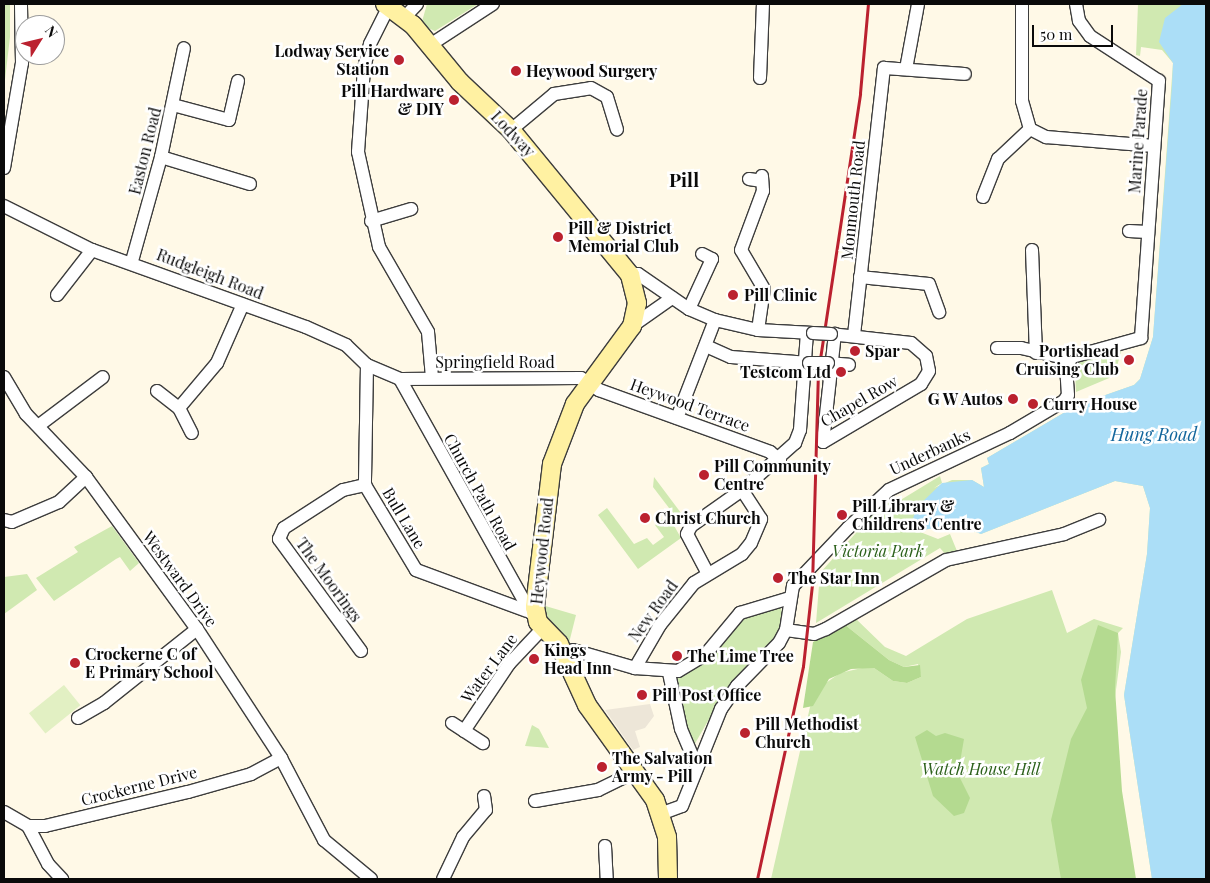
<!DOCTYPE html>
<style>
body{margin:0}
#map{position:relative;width:1210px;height:883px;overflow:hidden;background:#fff9e7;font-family:"Playfair Display",serif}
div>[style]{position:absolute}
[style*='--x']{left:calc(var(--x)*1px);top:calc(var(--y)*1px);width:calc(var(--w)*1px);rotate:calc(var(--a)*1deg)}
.green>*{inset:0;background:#d0e9b1}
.forest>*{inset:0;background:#b4da90}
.pitch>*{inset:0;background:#e2f0c3;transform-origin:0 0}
.plaza>*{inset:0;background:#ede6d8}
.water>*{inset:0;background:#abdef7}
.roads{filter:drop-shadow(1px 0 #3d3d3d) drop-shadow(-1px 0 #3d3d3d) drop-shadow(0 1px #3d3d3d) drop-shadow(0 -1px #3d3d3d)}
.street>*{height:12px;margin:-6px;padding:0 6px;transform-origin:6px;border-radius:6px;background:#fff}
.secondary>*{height:18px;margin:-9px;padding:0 9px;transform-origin:9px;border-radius:9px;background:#fff1a2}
.rail>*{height:3px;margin:-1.5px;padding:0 1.5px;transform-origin:1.5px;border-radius:1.5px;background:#bb212f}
.bridges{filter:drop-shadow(1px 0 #3d3d3d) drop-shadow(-1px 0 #3d3d3d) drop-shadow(0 1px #3d3d3d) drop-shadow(0 -1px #3d3d3d)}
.street-bridge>*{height:12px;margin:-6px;padding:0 6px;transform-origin:6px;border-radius:6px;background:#fff}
.dots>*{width:14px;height:14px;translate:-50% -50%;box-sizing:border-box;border:2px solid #fff;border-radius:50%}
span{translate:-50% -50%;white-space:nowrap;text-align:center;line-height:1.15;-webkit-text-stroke:5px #fff;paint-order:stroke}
.poi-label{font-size:16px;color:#0a0a0a;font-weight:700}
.right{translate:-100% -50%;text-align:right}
.left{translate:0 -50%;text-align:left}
.street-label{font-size:16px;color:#0a0a0a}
.park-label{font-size:16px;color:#2c611b;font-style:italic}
.water-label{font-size:18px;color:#13669c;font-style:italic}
.quarter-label{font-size:19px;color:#0a0a0a;font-weight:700}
.frame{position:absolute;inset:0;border:5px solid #0a0a0a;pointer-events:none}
.north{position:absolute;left:15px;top:15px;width:50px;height:50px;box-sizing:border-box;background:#fff;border:1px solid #9d9d9d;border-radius:50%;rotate:54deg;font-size:14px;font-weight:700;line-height:20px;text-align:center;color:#0a0a0a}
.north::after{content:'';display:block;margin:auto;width:18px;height:22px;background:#bb212f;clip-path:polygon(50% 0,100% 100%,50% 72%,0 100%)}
.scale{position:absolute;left:1032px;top:25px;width:81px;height:22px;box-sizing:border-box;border:2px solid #0a0a0a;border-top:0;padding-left:6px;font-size:15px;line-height:18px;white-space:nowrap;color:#0a0a0a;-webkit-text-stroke:4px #fff;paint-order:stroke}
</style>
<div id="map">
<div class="green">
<div style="clip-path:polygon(4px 4px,10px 4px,10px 37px,4px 88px)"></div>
<div style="clip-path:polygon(427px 4px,478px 4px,435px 31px,421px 25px)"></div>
<div style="clip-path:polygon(1138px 4px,1206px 4px,1206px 362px,913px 527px,911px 525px,913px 529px,923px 527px,1162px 447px,1152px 879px,1124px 695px,1147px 554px,1150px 508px,1143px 486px,1115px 481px,981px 534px,956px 524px,915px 530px,938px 539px,950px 534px,957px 551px,947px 556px,940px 548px,816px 623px,820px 573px,881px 505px,887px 501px,894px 504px,940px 476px,942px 483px,934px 488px,952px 480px,972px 480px,984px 487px,981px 468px,989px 464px,987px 458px,1077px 405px,1134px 385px,1140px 379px,1153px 337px,1173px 63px,1162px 50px,1141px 47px,1140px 56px,1136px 55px)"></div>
<div style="clip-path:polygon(1122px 349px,1114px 376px,1076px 392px,1075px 368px,1080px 361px)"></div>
<div style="clip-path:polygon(654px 477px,687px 521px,682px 525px,653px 487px)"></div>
<div style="clip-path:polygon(607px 508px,634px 544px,647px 538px,653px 545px,664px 537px,655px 525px,668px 515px,681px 538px,638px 569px,598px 515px)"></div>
<div style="clip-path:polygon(112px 526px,139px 563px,130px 571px,120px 557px,116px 559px,54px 601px,36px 578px,78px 552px,74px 547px)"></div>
<div style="clip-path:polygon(27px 574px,37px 590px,4px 614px,4px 577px)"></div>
<div style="clip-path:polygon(1052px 590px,1067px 633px,1094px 619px,1123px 628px,1118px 633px,1121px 652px,1091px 879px,771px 879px,810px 707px,823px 685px,840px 673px,862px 668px,874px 668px,893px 681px,907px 683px,921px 677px,918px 664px,904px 667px,889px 660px,844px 624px,855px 618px,885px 647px,906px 656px,967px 619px)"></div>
<div style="clip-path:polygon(542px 605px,576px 615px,569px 643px,549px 621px)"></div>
<div style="clip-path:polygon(780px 605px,784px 620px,778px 637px,720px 700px,693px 747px,675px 686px,677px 677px,736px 620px)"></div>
<div style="clip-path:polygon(532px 725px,539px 729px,549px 748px,525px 746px)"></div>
</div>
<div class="forest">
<div style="clip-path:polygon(844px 624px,889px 660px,904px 667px,920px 665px,921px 677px,907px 683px,893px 681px,874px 668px,851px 669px,829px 679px,813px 706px,803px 708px,813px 642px)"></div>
<div style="clip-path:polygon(1098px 625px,1118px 633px,1115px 689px,1122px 791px,1136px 879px,1061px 879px,1051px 820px,1071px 739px,1087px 708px,1081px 680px)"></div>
<div style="clip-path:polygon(927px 730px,936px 736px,945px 733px,964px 739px,958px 774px,970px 798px,964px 813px,954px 816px,933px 796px,915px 737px)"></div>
</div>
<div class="pitch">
<div style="left:64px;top:685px;width:26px;height:45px;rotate:51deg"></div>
</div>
<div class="plaza">
<div style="clip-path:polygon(650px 704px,654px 716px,645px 728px,635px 731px,640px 747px,633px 750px,605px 710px)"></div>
</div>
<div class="water">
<div style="clip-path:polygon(1183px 4px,1206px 4px,1206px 879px,1152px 879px,1124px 695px,1147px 554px,1150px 508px,1143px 486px,1115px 481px,981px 534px,956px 524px,918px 531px,911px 524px,917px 507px,942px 483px,972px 480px,984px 487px,981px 468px,989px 464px,987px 458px,1077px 405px,1134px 385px,1140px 379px,1153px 337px,1172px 85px,1173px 63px,1159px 42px,1165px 18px)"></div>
</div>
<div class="roads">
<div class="street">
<div style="--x:1022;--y:4;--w:97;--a:90"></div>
<div style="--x:1022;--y:101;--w:29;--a:74"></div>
<div style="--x:1030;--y:129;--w:18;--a:27"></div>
<div style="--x:1046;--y:137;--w:108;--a:4.8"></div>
<div style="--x:389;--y:6;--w:42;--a:116.6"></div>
<div style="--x:370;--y:44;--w:25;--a:104"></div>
<div style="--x:364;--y:68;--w:84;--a:94.1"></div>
<div style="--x:358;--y:152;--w:97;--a:77.5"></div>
<div style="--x:379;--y:247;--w:98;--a:60"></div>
<div style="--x:428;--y:332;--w:46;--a:85"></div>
<div style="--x:404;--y:18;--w:19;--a:-47"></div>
<div style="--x:430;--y:45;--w:75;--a:-33.1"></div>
<div style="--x:906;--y:69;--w:66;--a:-79.5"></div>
<div style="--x:760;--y:78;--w:74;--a:-87.7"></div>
<div style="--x:173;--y:105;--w:58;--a:15"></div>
<div style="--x:229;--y:120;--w:40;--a:-77"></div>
<div style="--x:511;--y:130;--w:56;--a:-39.9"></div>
<div style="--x:554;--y:94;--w:37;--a:-9"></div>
<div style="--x:591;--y:88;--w:18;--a:29"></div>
<div style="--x:607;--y:97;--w:34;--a:73"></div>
<div style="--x:161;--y:157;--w:93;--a:16.9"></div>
<div style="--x:4;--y:168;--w:107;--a:-80.3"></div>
<div style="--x:22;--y:63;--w:59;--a:-91"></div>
<div style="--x:749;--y:179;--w:13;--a:9"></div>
<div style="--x:983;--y:197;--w:41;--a:-68.5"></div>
<div style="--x:998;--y:159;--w:44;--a:-43.2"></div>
<div style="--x:4;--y:206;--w:98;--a:26.6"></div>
<div style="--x:92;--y:250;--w:227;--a:19.8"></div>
<div style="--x:306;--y:327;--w:44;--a:24.2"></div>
<div style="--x:346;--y:345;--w:29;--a:44"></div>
<div style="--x:367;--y:365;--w:36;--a:23"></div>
<div style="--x:400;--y:379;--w:181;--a:-0.3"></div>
<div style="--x:581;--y:378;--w:22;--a:34"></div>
<div style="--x:599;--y:390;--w:182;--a:19.9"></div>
<div style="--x:770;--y:452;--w:13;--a:39"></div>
<div style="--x:371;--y:221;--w:42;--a:-16.7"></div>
<div style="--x:1129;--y:231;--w:18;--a:3"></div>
<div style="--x:1032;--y:250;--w:103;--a:87.8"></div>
<div style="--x:132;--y:261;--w:108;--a:-74.4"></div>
<div style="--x:161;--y:157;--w:111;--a:-78.1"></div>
<div style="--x:630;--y:275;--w:8;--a:-7"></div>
<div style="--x:638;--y:274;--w:62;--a:34.5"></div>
<div style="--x:689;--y:309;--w:28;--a:23"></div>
<div style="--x:715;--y:320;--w:44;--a:13.1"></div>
<div style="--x:758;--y:330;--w:55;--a:3.1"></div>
<div style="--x:860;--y:277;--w:69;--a:5.8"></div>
<div style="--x:929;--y:284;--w:30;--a:70"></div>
<div style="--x:57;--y:295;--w:57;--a:-52.1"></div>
<div style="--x:689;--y:309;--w:55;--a:-65.3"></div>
<div style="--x:712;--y:259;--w:11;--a:-153"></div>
<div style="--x:632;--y:326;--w:49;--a:-35"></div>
<div style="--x:758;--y:330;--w:41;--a:-81.7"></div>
<div style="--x:764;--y:289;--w:45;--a:-120.5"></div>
<div style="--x:741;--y:250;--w:63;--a:-69.6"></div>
<div style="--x:763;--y:191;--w:15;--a:-94"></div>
<div style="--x:854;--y:335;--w:269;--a:-83.6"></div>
<div style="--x:884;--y:68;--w:81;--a:4.2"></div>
<div style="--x:706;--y:346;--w:27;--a:24"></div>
<div style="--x:731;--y:357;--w:78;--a:4.4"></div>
<div style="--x:997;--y:348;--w:24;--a:0"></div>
<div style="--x:1021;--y:348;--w:49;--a:12.9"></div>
<div style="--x:828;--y:363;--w:21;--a:5"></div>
<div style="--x:367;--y:365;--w:120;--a:91"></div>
<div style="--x:365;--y:485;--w:99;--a:59"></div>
<div style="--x:416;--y:570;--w:118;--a:20.3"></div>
<div style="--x:4;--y:377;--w:43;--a:59.3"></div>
<div style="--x:26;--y:414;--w:87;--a:46.4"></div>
<div style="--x:86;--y:477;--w:188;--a:53.9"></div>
<div style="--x:197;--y:629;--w:154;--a:56.9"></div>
<div style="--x:281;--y:758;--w:93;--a:62.3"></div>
<div style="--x:324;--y:840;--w:61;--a:39.7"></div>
<div style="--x:400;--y:379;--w:268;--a:60.8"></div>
<div style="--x:157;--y:391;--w:28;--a:38"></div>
<div style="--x:179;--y:408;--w:59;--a:-49.8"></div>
<div style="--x:217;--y:363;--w:64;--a:-66.2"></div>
<div style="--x:179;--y:408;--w:28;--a:63"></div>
<div style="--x:677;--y:418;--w:105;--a:-68.8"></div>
<div style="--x:38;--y:426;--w:81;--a:-37"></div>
<div style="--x:823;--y:442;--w:114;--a:-30.6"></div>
<div style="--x:921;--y:384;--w:15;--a:-58"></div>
<div style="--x:929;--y:371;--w:15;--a:-101"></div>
<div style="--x:926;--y:356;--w:20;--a:-139"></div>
<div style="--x:911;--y:343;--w:81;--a:-173.6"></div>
<div style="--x:823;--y:442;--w:109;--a:-83.7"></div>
<div style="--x:4;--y:520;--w:8;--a:14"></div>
<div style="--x:12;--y:522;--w:51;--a:-23.1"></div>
<div style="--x:59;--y:502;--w:37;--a:-43"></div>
<div style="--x:708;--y:574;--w:45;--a:-117.7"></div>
<div style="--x:687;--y:534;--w:9;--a:-63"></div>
<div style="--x:691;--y:526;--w:62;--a:-35.2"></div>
<div style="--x:742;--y:490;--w:71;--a:-41.6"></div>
<div style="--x:795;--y:443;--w:14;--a:-69"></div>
<div style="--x:800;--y:430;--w:97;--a:-85.9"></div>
<div style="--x:786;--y:630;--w:28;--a:8"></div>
<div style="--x:814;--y:634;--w:13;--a:-23"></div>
<div style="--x:826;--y:629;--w:138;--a:-29.9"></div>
<div style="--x:946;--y:560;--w:121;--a:-12.4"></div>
<div style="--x:1064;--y:534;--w:38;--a:-22"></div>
<div style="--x:573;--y:650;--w:65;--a:16.2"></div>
<div style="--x:635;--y:668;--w:43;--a:4"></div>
<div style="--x:678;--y:671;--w:31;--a:-31"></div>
<div style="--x:705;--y:655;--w:55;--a:-50.2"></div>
<div style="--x:740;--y:613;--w:52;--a:-16.7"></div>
<div style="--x:361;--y:651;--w:139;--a:-126.2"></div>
<div style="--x:279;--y:539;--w:12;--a:-66"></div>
<div style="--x:284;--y:528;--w:70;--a:-32.8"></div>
<div style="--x:343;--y:490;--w:23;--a:-13"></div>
<div style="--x:635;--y:668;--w:50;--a:-59.8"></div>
<div style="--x:660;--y:625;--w:54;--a:-51"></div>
<div style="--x:694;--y:583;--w:56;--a:-31.1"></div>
<div style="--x:742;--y:554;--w:14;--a:-51"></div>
<div style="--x:751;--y:543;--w:26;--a:-67"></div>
<div style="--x:761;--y:519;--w:35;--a:-123"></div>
<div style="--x:669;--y:673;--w:57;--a:77.9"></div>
<div style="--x:681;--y:729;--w:38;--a:67"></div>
<div style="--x:78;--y:718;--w:30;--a:-30"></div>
<div style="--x:104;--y:703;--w:119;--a:-38.5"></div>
<div style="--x:452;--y:723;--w:37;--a:33"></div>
<div style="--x:464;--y:731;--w:81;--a:-56.1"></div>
<div style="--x:509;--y:664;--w:50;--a:-46.6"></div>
<div style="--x:535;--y:801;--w:64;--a:-9.9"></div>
<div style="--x:598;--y:790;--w:43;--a:-26"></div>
<div style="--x:4;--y:812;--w:28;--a:30"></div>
<div style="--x:28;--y:826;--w:17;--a:0"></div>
<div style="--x:45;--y:826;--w:147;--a:-13.4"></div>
<div style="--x:188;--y:792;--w:66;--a:-15.9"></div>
<div style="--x:251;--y:774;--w:34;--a:-28"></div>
<div style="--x:660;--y:814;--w:23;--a:-20"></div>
<div style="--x:682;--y:806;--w:105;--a:-68.1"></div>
<div style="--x:721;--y:709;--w:28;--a:-55"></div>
<div style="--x:737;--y:686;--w:60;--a:-45.7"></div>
<div style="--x:779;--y:643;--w:15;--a:-62"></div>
<div style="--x:786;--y:630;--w:45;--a:-81"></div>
<div style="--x:793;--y:586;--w:80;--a:-46.5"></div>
<div style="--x:848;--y:528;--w:56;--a:-42.8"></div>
<div style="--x:889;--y:490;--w:134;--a:-25.2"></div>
<div style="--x:1010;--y:433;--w:63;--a:-30.7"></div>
<div style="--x:1064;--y:401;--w:7;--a:-56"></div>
<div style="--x:1068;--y:395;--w:28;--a:-94"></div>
<div style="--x:1066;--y:367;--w:12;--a:-59"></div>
<div style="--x:1072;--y:357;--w:72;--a:-15.4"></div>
<div style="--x:1141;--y:338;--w:258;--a:-86"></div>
<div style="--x:1159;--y:81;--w:82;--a:-146.9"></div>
<div style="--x:1090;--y:36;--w:19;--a:-126"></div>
<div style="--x:1079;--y:21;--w:17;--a:-100"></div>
<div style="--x:28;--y:826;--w:43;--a:62.2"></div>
<div style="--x:48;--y:864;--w:21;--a:47"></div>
<div style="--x:605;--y:846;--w:33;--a:87"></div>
<div style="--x:443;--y:879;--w:47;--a:-64.5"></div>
<div style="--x:463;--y:837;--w:35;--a:-50"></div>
<div style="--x:486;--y:810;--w:14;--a:-98"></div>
</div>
<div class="secondary">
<div style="--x:385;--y:4;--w:35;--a:37"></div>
<div style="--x:413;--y:25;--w:74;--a:50.5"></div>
<div style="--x:460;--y:82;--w:70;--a:43.3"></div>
<div style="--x:511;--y:130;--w:188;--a:50.6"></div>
<div style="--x:630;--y:275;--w:29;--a:76"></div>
<div style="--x:637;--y:303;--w:24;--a:102"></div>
<div style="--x:632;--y:326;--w:97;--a:126.2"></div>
<div style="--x:575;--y:404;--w:64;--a:111"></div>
<div style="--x:552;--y:464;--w:144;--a:96.8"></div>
<div style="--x:535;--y:607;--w:15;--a:79"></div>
<div style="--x:538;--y:622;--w:30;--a:46"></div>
<div style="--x:559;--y:644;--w:67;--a:65.3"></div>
<div style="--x:587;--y:705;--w:117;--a:54.4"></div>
<div style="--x:655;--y:800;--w:39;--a:72"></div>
<div style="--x:667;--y:837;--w:42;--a:88.6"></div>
</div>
</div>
<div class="rail">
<div style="--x:757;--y:879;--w:218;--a:-77.8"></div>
<div style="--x:803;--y:666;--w:81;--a:-83.7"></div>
<div style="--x:812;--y:585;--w:213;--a:-88.4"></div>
<div style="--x:818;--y:372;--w:282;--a:-81.4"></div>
<div style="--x:860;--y:93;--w:89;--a:-84.9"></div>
</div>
<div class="bridges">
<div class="street-bridge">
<div style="--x:813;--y:333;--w:18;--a:3"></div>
<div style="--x:809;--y:363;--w:19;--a:0"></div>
</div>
</div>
<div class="dots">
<div style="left:399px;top:60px;background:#bb212f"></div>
<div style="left:516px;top:71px;background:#bb212f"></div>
<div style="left:454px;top:100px;background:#bb212f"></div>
<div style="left:558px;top:237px;background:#bb212f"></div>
<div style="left:733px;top:295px;background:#bb212f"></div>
<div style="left:855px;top:351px;background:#bb212f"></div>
<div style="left:1129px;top:360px;background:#bb212f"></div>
<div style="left:841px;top:372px;background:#bb212f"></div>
<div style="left:1013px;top:399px;background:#bb212f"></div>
<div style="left:1033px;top:404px;background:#bb212f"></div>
<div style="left:704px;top:475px;background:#bb212f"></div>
<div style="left:842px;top:515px;background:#bb212f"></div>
<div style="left:645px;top:518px;background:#bb212f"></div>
<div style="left:778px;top:578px;background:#bb212f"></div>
<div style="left:677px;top:656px;background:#bb212f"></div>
<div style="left:534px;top:659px;background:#bb212f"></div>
<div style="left:75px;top:663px;background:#bb212f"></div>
<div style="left:642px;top:695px;background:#bb212f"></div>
<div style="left:745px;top:733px;background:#bb212f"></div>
<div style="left:602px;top:767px;background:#bb212f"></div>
</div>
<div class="poi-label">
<span class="right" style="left:389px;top:60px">Lodway Service<br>Station</span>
<span class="left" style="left:526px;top:71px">Heywood Surgery</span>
<span class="right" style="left:444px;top:100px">Pill Hardware<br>&amp; DIY</span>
<span class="left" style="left:568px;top:237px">Pill &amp; District<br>Memorial Club</span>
<span class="left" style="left:744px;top:295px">Pill Clinic</span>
<span class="left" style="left:865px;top:351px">Spar</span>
<span class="right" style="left:1119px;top:360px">Portishead<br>Cruising Club</span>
<span class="right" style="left:831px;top:372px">Testcom Ltd</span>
<span class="right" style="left:1003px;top:399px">G W Autos</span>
<span class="left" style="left:1043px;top:404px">Curry House</span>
<span class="left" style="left:714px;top:475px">Pill Community<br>Centre</span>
<span class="left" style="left:852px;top:515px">Pill Library &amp;<br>Childrens' Centre</span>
<span class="left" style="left:655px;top:518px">Christ Church</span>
<span class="left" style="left:788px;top:578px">The Star Inn</span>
<span class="left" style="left:544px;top:659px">Kings<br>Head Inn</span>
<span class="left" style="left:85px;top:663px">Crockerne C of<br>E Primary School</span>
<span class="left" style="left:687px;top:656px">The Lime Tree</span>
<span class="left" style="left:652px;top:695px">Pill Post Office</span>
<span class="left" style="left:755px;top:733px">Pill Methodist<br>Church</span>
<span class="left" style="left:612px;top:767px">The Salvation<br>Army - Pill</span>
</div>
<div class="street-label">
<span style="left:513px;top:134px;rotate:47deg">Lodway</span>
<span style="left:1138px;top:141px;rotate:-86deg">Marine Parade</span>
<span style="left:145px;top:151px;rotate:-76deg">Easton Road</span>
<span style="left:853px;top:200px;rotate:-84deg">Monmouth Road</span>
<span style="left:210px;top:274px;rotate:21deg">Rudgleigh Road</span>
<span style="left:495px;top:362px">Springfield Road</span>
<span style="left:859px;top:401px;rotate:-30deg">Chapel Row</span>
<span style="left:690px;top:405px;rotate:20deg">Heywood Terrace</span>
<span style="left:930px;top:452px;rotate:-25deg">Underbanks</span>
<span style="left:480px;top:492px;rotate:61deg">Church Path Road</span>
<span style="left:404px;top:518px;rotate:59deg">Bull Lane</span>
<span style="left:542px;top:551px;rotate:-84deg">Heywood Road</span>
<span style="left:180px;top:579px;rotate:54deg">Westward Drive</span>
<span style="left:329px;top:580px;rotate:54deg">The Moorings</span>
<span style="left:653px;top:611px;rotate:-54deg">New Road</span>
<span style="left:489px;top:668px;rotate:-53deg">Water Lane</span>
<span style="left:139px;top:786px;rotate:-14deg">Crockerne Drive</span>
</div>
<div class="park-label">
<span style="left:878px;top:551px">Victoria Park</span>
<span style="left:981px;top:769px">Watch House Hill</span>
</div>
<div class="water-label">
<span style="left:1154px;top:434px">Hung Road</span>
</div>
<div class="quarter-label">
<span style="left:684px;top:180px">Pill</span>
</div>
<div class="frame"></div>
<div class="north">N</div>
<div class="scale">50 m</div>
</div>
